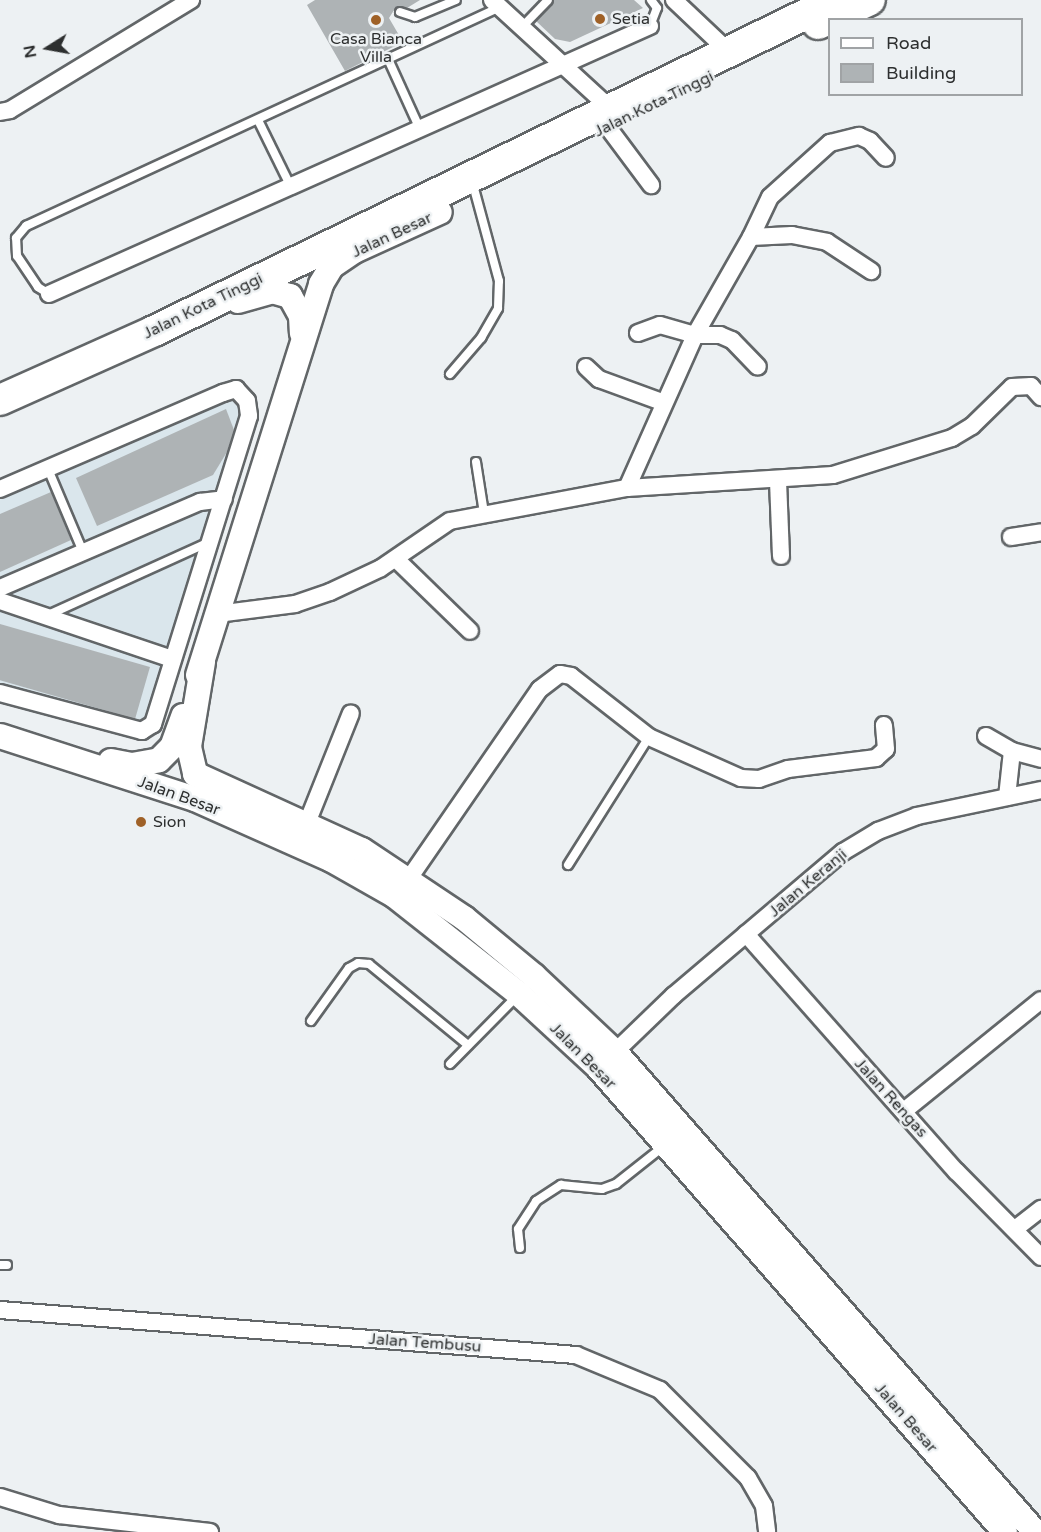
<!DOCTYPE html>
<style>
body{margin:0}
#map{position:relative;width:1041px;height:1532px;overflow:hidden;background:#edf1f3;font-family:"Varela Round",sans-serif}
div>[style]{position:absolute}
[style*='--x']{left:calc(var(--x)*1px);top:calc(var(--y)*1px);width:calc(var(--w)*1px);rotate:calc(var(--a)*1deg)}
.built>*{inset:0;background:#dae6ec}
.building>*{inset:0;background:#aeb3b5;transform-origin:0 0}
.roads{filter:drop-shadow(2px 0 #626668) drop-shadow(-2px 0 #626668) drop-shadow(0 2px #626668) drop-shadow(0 -2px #626668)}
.lane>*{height:8px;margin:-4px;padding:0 4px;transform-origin:4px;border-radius:4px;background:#fff}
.street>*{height:16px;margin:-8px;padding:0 8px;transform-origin:8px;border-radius:8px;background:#fff}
.secondary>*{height:24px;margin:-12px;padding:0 12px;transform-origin:12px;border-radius:12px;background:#fff}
.highway>*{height:30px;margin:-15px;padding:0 15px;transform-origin:15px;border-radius:15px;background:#fff}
.dots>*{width:16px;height:16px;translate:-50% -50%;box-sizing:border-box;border:3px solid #edf1f3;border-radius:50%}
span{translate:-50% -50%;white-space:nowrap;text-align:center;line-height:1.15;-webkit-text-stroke:5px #edf1f3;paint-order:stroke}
.poi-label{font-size:16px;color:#2d2f2f}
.left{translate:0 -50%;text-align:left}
.street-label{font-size:16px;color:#2d2f2f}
.legend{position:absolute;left:828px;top:18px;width:195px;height:78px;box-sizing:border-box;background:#edf1f3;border:2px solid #a0a3a5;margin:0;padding:8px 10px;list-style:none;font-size:18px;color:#2d2f2f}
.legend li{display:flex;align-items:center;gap:12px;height:30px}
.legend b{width:30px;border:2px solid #a0a3a5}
.north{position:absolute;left:18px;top:18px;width:60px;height:60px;-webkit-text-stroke:4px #edf1f3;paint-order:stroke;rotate:259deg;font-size:16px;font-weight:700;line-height:24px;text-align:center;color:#2d2f2f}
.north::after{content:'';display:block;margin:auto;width:21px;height:27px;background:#2d2f2f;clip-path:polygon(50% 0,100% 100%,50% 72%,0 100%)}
</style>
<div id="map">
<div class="built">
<div style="clip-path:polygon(221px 387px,250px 398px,143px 736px,0 698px,0 482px)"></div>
</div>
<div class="building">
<div style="clip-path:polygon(315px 0,420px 0,407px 8px,396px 7px,389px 18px,403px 42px,345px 71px,307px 5px)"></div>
<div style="clip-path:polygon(554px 0,634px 0,643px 8px,570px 42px,555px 39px,536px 21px)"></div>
<div style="clip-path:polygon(226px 409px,234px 430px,227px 452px,213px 475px,97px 526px,76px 478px)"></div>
<div style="clip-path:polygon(51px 492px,71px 540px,0 572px,0 514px)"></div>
<div style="left:0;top:624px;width:156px;height:54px;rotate:16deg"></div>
</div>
<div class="roads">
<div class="lane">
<div style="--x:400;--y:12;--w:16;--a:18"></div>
<div style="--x:415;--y:17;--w:44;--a:-22.5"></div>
<div style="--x:650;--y:26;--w:19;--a:-69"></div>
<div style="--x:657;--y:8;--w:10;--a:-127"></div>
<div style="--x:522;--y:27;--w:37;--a:-46"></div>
<div style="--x:388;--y:59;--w:75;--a:65.5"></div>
<div style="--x:258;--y:120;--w:72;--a:63.8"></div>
<div style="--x:49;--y:294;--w:13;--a:-148"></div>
<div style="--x:38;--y:287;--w:37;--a:-124"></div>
<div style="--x:17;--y:256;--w:18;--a:-93"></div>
<div style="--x:16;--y:238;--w:16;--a:-50"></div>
<div style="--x:26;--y:226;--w:522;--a:-24.8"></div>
<div style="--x:450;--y:374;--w:48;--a:-49.3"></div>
<div style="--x:481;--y:338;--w:34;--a:-60"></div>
<div style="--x:498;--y:308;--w:27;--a:-88"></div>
<div style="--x:499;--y:281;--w:92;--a:-105.1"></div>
<div style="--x:476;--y:462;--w:52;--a:81.1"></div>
<div style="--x:48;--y:469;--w:90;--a:67.1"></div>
<div style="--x:46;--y:616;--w:179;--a:-24.4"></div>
<div style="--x:568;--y:865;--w:151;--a:-57.7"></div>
<div style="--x:311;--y:1021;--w:65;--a:-54.4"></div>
<div style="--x:349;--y:968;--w:10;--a:-29"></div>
<div style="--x:358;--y:963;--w:11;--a:5"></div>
<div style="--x:369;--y:964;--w:128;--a:39.3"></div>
<div style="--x:450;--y:1064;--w:95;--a:-45.4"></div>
<div style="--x:520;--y:1248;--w:19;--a:-96"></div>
<div style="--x:518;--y:1229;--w:33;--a:-57"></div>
<div style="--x:536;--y:1201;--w:30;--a:-33"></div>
<div style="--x:561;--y:1185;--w:41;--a:5.6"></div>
<div style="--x:602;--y:1189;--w:15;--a:-20"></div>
<div style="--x:616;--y:1184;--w:61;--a:-38.4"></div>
<div style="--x:0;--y:1265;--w:7;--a:0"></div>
</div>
<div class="street">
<div style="--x:492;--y:0;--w:160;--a:42.5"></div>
<div style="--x:674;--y:0;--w:74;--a:43.4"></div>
<div style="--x:0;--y:112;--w:10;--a:-11"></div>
<div style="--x:10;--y:110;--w:212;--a:-31.3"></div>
<div style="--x:607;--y:126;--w:74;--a:53.3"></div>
<div style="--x:751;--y:237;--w:44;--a:-64.6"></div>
<div style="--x:770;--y:197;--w:81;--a:-42"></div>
<div style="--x:830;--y:143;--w:30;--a:-14"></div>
<div style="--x:859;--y:136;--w:12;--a:24"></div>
<div style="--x:870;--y:141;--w:23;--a:47"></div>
<div style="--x:49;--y:294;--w:658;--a:-24.03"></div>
<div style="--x:638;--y:333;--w:23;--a:-20"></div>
<div style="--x:660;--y:325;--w:36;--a:16"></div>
<div style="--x:695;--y:335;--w:25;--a:0"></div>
<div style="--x:720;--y:335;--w:13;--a:23"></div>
<div style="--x:732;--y:340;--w:37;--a:46"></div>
<div style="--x:586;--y:367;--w:18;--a:43"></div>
<div style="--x:599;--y:379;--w:67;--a:20.1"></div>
<div style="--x:778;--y:481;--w:75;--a:87.7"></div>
<div style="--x:627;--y:488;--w:167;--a:-66"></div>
<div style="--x:695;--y:335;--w:113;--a:-60.3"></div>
<div style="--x:751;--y:237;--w:41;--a:-2.8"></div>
<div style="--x:792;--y:235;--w:36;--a:11"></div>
<div style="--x:827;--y:242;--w:53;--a:33.4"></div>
<div style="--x:0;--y:489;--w:243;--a:-23.3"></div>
<div style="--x:223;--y:393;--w:14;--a:-17"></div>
<div style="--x:236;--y:389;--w:16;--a:47"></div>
<div style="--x:247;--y:401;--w:15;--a:82"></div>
<div style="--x:249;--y:416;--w:323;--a:107.3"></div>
<div style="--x:153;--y:724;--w:13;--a:148"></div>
<div style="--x:142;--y:731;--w:147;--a:-165"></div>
<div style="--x:1011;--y:537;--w:30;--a:-9"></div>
<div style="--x:396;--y:559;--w:103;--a:44.2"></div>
<div style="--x:0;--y:588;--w:218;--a:-23.3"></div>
<div style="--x:200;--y:502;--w:24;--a:-7"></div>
<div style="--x:0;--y:601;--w:182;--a:18.6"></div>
<div style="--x:217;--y:614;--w:79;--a:-7.3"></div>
<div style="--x:295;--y:604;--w:37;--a:-19"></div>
<div style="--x:330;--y:592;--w:56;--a:-25.2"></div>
<div style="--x:381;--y:568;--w:83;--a:-34.3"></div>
<div style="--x:450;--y:521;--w:180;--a:-10.6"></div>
<div style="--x:627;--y:488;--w:206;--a:-3.6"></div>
<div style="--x:833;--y:475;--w:125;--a:-17.3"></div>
<div style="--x:952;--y:438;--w:23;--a:-31"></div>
<div style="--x:972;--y:426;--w:56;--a:-44.3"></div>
<div style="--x:1012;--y:387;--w:19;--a:-3"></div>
<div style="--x:1031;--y:386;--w:15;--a:48"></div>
<div style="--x:986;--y:736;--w:30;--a:30"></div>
<div style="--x:1012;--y:751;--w:30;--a:15"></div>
<div style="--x:1007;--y:797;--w:46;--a:-83.8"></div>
<div style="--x:307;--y:823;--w:118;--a:-68.2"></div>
<div style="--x:408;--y:880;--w:232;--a:-55.4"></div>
<div style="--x:540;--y:689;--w:25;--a:-37"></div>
<div style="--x:560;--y:674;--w:11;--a:10"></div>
<div style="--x:571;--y:676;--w:99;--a:38"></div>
<div style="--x:649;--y:737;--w:101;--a:24"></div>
<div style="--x:741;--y:778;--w:18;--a:3"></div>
<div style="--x:759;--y:779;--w:31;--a:-19"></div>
<div style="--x:788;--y:769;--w:89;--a:-7.1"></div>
<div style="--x:876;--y:758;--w:13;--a:-42"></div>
<div style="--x:886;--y:749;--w:24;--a:-95"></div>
<div style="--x:746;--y:934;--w:317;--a:48.5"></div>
<div style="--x:956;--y:1171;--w:121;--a:45.3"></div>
<div style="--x:615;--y:1052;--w:81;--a:-44"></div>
<div style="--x:673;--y:996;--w:223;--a:-40.3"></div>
<div style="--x:843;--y:852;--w:41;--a:-31"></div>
<div style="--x:878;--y:831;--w:42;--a:-21"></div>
<div style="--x:917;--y:816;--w:127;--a:-11.8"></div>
<div style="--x:904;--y:1111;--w:176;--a:-39"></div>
<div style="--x:1015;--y:1229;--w:33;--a:-38"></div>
<div style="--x:0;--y:1310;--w:578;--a:4.47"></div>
<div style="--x:576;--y:1355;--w:91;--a:22.6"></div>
<div style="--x:660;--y:1390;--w:124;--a:45"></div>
<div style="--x:748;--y:1478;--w:32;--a:60"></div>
<div style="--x:764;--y:1506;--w:26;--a:83"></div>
<div style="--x:0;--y:1497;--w:62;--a:17"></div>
<div style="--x:59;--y:1515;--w:152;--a:6.4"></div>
</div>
<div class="secondary">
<div style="--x:238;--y:301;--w:35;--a:-16"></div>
<div style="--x:272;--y:291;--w:19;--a:16"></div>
<div style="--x:290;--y:296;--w:23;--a:61"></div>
<div style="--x:301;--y:316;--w:17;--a:87"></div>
<div style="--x:203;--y:662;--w:86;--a:99.4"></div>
<div style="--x:189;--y:747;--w:28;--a:77"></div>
<div style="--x:195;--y:774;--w:183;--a:24.5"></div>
<div style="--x:362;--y:850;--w:123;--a:33.7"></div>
<div style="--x:464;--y:918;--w:91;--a:39.6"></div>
<div style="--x:534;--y:976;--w:111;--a:43.2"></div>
<div style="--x:615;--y:1052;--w:638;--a:48.81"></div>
<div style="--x:198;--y:675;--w:410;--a:-72.5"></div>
<div style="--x:321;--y:284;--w:21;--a:-59"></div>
<div style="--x:332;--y:266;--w:27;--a:-34"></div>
<div style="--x:354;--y:251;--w:94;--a:-24.4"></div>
<div style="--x:0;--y:736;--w:205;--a:17.9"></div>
<div style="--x:195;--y:799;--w:150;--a:24"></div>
<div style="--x:332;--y:860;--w:73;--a:29.7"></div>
<div style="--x:395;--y:896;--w:158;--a:38.3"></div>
<div style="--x:519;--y:994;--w:108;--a:42.7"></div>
<div style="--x:598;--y:1067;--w:618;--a:48.81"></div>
<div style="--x:111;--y:761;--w:21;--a:11"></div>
<div style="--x:132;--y:765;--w:27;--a:-10"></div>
<div style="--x:159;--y:760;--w:18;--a:-45"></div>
<div style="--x:172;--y:747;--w:33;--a:-70"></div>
</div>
<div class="highway">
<div style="--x:818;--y:24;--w:57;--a:-24.8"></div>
<div style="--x:0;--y:400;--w:169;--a:-24.1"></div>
<div style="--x:154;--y:331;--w:757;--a:-25.92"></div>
</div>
</div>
<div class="dots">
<div style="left:600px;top:19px;background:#9f6127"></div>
<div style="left:376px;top:20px;background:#9f6127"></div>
<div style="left:141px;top:822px;background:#9f6127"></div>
</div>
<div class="poi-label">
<span class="left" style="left:612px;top:19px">Setia</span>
<span style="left:376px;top:48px">Casa Bianca<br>Villa</span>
<span class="left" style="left:153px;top:822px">Sion</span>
</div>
<div class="street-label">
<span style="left:654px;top:104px;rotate:-26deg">Jalan Kota Tinggi</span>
<span style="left:392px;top:235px;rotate:-25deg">Jalan Besar</span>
<span style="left:203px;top:306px;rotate:-26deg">Jalan Kota Tinggi</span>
<span style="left:179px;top:796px;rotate:20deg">Jalan Besar</span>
<span style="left:808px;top:883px;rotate:-40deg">Jalan Keranji</span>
<span style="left:583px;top:1056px;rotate:45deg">Jalan Besar</span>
<span style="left:891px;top:1098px;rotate:48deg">Jalan Rengas</span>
<span style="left:425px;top:1343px;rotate:4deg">Jalan Tembusu</span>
<span style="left:906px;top:1418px;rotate:49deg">Jalan Besar</span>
</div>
<ul class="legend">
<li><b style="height:8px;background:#fff"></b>Road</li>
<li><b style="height:16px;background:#aeb3b5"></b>Building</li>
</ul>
<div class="north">N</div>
</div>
